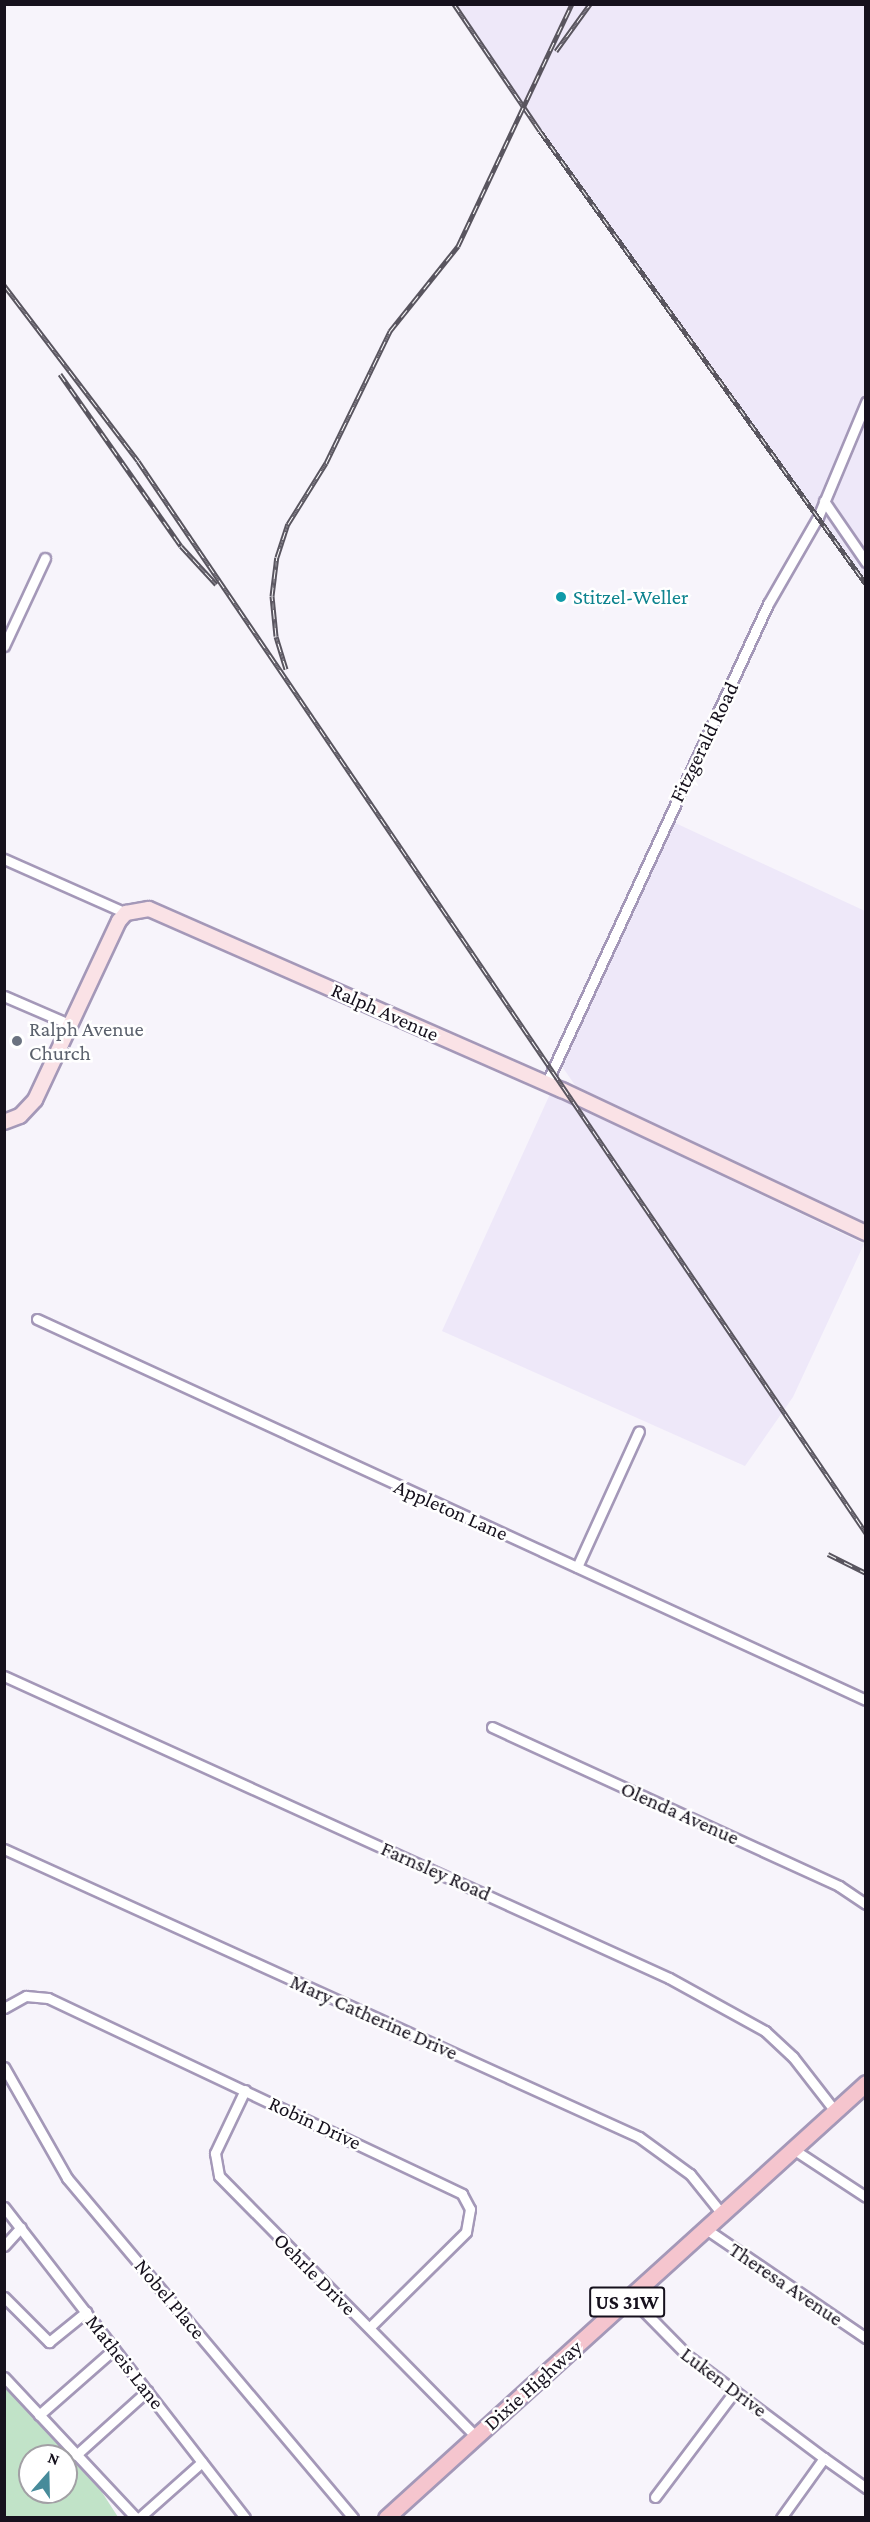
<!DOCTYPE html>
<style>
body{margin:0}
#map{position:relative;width:870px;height:2522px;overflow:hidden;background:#f7f4fb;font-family:"Crimson Pro",serif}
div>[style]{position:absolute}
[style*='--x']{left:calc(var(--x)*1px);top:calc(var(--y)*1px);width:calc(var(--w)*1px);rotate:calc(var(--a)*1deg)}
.built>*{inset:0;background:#eee8f9}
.green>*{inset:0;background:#c1e3c8}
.roads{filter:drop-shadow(2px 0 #a498b8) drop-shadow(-2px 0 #a498b8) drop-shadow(0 2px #a498b8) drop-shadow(0 -2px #a498b8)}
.street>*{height:9px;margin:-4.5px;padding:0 4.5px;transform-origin:4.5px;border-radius:4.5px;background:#fff}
.secondary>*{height:14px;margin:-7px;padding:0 7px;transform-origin:7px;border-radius:7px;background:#fae2e6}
.primary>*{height:15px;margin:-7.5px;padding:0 7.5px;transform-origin:7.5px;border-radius:7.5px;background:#f5c5ce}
.rail>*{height:5px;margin-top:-2.5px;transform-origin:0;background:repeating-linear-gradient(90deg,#fff 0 9px,#59555f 0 18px);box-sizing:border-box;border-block:2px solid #59555f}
.dots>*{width:16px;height:16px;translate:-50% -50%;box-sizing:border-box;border:3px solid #fff;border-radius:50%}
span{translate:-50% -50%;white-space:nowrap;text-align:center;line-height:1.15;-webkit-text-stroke:5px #fff;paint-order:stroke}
.shield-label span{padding:2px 4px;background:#fff;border:2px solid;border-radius:4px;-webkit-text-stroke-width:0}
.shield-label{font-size:20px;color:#16111d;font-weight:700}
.culture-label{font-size:21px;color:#0d838f}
.left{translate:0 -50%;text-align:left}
.street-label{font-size:21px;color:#16111d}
.worship-label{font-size:21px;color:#5b616d}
.frame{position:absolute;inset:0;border:6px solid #16111d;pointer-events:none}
.north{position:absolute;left:18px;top:2444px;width:60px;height:60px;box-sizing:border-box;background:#fff;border:2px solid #a2a0a5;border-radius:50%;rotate:20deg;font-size:16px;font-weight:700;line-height:24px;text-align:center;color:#16111d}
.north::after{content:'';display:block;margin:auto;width:21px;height:27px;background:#478b9a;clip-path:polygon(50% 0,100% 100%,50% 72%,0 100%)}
</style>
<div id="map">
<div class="built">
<div style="clip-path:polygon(454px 5px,865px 5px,865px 583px,540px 131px)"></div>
<div style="clip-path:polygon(671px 821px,865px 911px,865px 1225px,579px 1091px,561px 1065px)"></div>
<div style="clip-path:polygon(550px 1094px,864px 1244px,793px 1397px,745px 1466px,442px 1331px)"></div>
</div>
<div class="green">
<div style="clip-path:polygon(evenodd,4px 2384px,96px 2483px,118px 2517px,5px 2517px,4px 2384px,30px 2456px,66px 2456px,66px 2492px,30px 2492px,30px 2456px)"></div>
</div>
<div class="roads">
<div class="street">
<div style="--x:824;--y:501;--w:74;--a:55.5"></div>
<div style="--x:4;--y:646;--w:97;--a:-65"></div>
<div style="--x:4;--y:859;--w:133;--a:23.9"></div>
<div style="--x:4;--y:996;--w:73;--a:23.4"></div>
<div style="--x:546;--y:1084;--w:529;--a:-65.18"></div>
<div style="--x:768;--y:604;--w:100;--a:-60.1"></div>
<div style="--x:818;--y:517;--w:125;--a:-67.3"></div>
<div style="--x:37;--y:1319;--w:912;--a:24.68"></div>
<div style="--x:577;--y:1567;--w:149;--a:-65.5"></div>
<div style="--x:4;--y:1676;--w:730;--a:24.42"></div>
<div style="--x:669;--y:1978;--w:110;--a:28.9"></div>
<div style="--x:765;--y:2031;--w:38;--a:43"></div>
<div style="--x:793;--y:2057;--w:68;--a:52.1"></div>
<div style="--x:492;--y:1727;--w:382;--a:24.6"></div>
<div style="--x:839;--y:1886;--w:32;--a:34"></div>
<div style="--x:4;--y:1849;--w:697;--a:24.4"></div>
<div style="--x:639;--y:2137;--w:63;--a:36"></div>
<div style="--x:690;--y:2174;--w:51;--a:51.3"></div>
<div style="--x:4;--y:2008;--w:25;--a:-29"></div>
<div style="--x:26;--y:1996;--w:22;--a:5"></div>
<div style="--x:48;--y:1998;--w:458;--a:25.3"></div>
<div style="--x:462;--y:2194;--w:17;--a:62"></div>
<div style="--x:470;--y:2209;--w:23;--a:100"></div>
<div style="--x:466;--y:2232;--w:136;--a:135.3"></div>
<div style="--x:4;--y:2067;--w:128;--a:60.4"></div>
<div style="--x:67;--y:2178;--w:444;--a:49.9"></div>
<div style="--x:245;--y:2090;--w:70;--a:115.5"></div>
<div style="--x:215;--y:2153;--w:23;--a:80"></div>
<div style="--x:219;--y:2176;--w:366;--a:45.4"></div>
<div style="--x:793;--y:2149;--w:87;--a:33.3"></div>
<div style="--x:4;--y:2207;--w:393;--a:52.2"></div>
<div style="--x:706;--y:2229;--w:194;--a:34.3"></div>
<div style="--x:4;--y:2246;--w:25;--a:-48"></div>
<div style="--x:4;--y:2297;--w:64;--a:45"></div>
<div style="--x:49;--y:2342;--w:48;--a:-39"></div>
<div style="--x:631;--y:2298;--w:81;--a:45.5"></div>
<div style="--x:688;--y:2356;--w:170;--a:36.9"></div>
<div style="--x:4;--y:2377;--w:193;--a:46.9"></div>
<div style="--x:39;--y:2415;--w:100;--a:-41.3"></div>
<div style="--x:76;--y:2455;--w:96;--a:-42"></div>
<div style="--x:655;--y:2497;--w:133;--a:-53"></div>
<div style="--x:139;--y:2518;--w:84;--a:-41.6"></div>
<div style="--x:781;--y:2518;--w:74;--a:-54.4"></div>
<div style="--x:824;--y:2458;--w:52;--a:35.5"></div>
</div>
<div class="secondary">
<div style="--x:4;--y:1122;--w:17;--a:-21"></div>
<div style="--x:20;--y:1116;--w:22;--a:-47"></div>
<div style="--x:35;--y:1100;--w:198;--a:-64.9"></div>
<div style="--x:119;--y:921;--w:11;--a:-49"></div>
<div style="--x:126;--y:913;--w:23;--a:-10"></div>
<div style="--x:149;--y:909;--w:451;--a:23.7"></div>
<div style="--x:562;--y:1090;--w:336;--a:25.2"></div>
</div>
<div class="primary">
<div style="--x:386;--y:2518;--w:648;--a:-42.18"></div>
</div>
</div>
<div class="rail">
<div style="--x:454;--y:4;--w:153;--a:55.9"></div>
<div style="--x:540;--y:131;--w:558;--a:54.26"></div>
<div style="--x:556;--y:51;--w:58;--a:-54.1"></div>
<div style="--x:4;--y:285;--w:221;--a:52.7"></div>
<div style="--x:138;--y:461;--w:1296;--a:55.82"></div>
<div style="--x:60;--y:374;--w:210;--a:54.9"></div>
<div style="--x:181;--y:546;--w:52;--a:47.4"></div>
<div style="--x:286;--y:669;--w:34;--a:-107"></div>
<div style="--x:276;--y:636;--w:40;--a:-95.7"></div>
<div style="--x:272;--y:596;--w:39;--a:-83"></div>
<div style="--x:277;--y:557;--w:35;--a:-72"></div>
<div style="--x:288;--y:524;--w:72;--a:-58.1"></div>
<div style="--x:326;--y:463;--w:147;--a:-64.1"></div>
<div style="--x:390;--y:331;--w:109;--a:-51.3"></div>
<div style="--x:458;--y:246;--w:268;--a:-64.8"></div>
<div style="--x:828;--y:1554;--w:42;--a:26.6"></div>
</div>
<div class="dots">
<div style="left:561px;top:597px;background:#0f9aa8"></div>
<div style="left:17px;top:1041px;background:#6b7280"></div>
</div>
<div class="shield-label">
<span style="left:627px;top:2302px">US 31W</span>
</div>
<div class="culture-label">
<span class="left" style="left:573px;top:597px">Stitzel-Weller</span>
</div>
<div class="street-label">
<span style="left:704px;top:742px;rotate:-64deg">Fitzgerald Road</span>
<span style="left:385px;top:1012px;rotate:24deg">Ralph Avenue</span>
<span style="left:451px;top:1510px;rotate:24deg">Appleton Lane</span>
<span style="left:680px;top:1813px;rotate:24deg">Olenda Avenue</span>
<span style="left:436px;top:1871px;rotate:24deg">Farnsley Road</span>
<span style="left:374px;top:2017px;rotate:24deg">Mary Catherine Drive</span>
<span style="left:315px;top:2123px;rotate:25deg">Robin Drive</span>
<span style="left:315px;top:2274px;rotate:45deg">Oehrle Drive</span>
<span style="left:786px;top:2284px;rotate:34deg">Theresa Avenue</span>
<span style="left:170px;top:2299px;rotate:50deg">Nobel Place</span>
<span style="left:125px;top:2362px;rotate:52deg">Matheis Lane</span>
<span style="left:724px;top:2382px;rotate:37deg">Luken Drive</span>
<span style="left:533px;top:2385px;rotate:-42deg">Dixie Highway</span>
</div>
<div class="worship-label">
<span class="left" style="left:29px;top:1041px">Ralph Avenue<br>Church</span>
</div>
<div class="frame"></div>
<div class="north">N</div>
</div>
